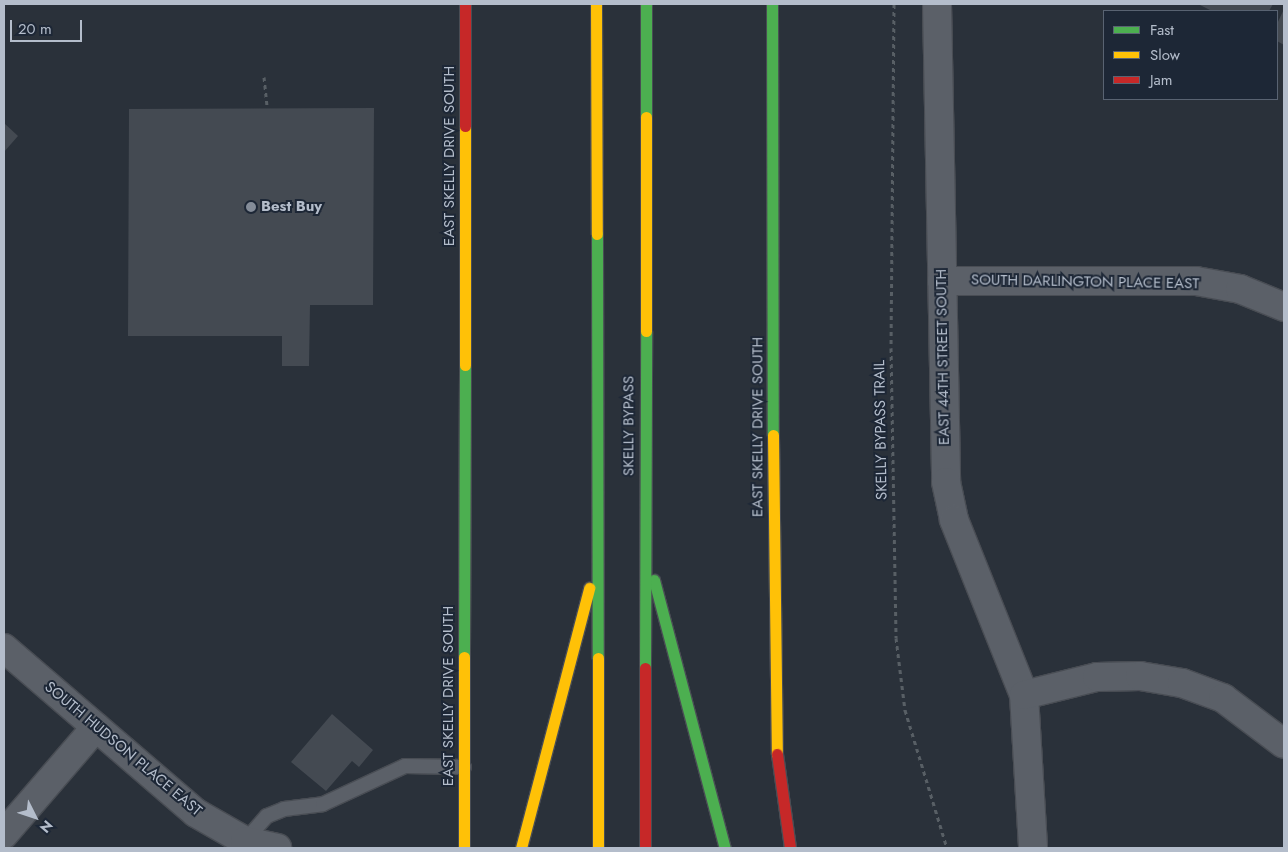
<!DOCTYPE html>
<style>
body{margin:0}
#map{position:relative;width:1288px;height:852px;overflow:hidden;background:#2a313a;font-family:Jost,sans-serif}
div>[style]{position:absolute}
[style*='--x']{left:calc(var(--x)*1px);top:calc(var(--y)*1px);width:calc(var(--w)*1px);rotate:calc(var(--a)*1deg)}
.building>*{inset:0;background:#444a52}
.path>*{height:3px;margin-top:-1.5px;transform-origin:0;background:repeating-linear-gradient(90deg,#585f65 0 4px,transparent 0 8px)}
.roads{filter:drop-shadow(1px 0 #494d54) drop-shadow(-1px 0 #494d54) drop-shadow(0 1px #494d54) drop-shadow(0 -1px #494d54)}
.lane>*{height:14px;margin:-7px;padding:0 7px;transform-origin:7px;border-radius:7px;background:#5b6068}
.street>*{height:28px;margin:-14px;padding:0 14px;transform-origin:14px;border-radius:14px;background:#5b6068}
.fast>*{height:11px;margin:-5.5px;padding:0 5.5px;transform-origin:5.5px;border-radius:5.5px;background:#4caf50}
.slow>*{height:11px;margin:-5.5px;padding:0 5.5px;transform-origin:5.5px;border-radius:5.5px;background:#ffc107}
.jam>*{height:11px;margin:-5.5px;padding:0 5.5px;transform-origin:5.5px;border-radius:5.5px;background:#c62828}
.dots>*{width:14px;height:14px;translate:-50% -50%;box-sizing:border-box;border:2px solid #1d2736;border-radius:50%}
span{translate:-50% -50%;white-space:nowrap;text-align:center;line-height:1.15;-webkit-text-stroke:4px #1d2736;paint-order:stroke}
.street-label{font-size:15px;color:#b4bdcb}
.poi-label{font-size:15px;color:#b4bdcb;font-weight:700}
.left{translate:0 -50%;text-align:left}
.frame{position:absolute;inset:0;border:5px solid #b4bdcb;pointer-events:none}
.legend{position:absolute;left:1103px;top:10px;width:175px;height:90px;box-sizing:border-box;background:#1d2736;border:1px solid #596372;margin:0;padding:6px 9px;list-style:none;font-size:15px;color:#b4bdcb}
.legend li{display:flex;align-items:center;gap:10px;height:25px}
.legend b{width:25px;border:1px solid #596372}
.north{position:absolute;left:10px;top:792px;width:50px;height:50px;-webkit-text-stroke:4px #1d2736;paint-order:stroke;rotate:131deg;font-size:14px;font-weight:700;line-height:20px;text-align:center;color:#b4bdcb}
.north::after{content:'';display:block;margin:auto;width:18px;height:22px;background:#b4bdcb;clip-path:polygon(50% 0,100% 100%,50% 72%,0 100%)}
.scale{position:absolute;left:10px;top:20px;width:72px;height:22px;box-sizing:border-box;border:2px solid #b4bdcb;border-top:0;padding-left:6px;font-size:15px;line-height:18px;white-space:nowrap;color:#b4bdcb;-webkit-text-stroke:4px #1d2736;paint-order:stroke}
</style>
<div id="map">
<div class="building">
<div style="clip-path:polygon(1198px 4px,1273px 4px,1269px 11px,1212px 11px)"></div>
<div style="clip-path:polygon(1284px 9px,1284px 45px,1277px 41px,1277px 24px)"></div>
<div style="clip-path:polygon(374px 108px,373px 305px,310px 305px,309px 366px,282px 366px,282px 336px,128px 336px,129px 109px)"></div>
<div style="clip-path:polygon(4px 123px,18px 136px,4px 152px)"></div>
<div style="clip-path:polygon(332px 714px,373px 750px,359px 767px,352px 761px,326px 791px,291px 762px)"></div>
</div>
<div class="path">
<div style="--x:894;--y:4;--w:344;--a:90.5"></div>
<div style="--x:891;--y:348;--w:290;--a:89"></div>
<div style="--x:896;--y:638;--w:73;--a:82.9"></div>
<div style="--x:905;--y:710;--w:144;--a:73.1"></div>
<div style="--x:264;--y:77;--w:31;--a:84"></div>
</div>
<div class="roads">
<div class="lane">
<div style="--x:245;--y:841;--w:33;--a:-49"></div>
<div style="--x:267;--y:816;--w:18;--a:-22"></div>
<div style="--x:284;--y:809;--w:39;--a:-7"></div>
<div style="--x:323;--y:804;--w:90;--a:-24.9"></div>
<div style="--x:405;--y:766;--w:59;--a:1"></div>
</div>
<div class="street">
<div style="--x:937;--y:4;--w:478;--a:88.9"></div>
<div style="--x:946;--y:482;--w:39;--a:78"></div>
<div style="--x:954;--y:520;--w:188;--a:68.2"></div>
<div style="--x:1024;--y:695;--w:153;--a:86.6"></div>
<div style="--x:942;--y:281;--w:254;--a:0"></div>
<div style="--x:1196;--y:281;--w:45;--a:10.3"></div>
<div style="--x:1240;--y:289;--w:48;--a:22.2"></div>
<div style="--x:4;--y:648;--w:253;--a:40.7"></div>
<div style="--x:196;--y:813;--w:56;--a:29.7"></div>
<div style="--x:245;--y:841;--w:33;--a:12"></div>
<div style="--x:1024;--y:695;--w:75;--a:-13.9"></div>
<div style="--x:1097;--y:677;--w:43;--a:-1.3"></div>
<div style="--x:1140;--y:676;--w:43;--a:9.5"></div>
<div style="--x:1182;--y:683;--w:44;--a:20.1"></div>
<div style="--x:1223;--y:698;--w:76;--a:37"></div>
<div style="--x:4;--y:834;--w:141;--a:-49.3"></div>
</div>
<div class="fast">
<div style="--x:772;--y:4;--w:431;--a:89.9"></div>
<div style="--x:646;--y:117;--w:113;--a:-90"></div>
<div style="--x:597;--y:234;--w:424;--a:89.9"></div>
<div style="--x:654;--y:580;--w:277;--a:75.2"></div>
<div style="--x:464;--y:657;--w:292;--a:-89.8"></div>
<div style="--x:645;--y:668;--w:337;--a:-89.8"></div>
</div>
<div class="slow">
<div style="--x:596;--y:4;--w:230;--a:89.8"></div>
<div style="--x:646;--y:331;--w:214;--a:-90"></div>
<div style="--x:465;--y:365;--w:239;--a:-90"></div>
<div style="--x:773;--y:435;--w:319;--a:89.3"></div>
<div style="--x:598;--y:658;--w:190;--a:90"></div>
<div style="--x:464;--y:848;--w:191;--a:-90"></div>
<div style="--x:521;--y:848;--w:269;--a:-75.3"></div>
</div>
<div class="jam">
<div style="--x:465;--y:126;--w:122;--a:-90"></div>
<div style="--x:777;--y:754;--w:95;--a:82.1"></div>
<div style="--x:645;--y:848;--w:180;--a:-90"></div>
</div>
</div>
<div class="dots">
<div style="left:251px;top:207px;background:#848c98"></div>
</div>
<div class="street-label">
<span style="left:450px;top:156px;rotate:-90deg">EAST SKELLY DRIVE SOUTH</span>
<span style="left:1085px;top:282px;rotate:1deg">SOUTH DARLINGTON PLACE EAST</span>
<span style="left:943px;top:357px;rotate:-91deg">EAST 44TH STREET SOUTH</span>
<span style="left:629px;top:426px;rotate:-90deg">SKELLY BYPASS</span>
<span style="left:758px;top:427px;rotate:-90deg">EAST SKELLY DRIVE SOUTH</span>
<span style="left:881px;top:430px;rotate:-91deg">SKELLY BYPASS TRAIL</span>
<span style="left:449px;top:696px;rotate:-90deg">EAST SKELLY DRIVE SOUTH</span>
<span style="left:123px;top:749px;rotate:40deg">SOUTH HUDSON PLACE EAST</span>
</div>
<div class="poi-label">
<span class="left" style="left:261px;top:207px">Best Buy</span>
</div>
<div class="frame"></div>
<ul class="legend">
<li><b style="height:6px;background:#4caf50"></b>Fast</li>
<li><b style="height:6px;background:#ffc107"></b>Slow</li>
<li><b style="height:6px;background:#c62828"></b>Jam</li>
</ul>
<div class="north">N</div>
<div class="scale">20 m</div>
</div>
